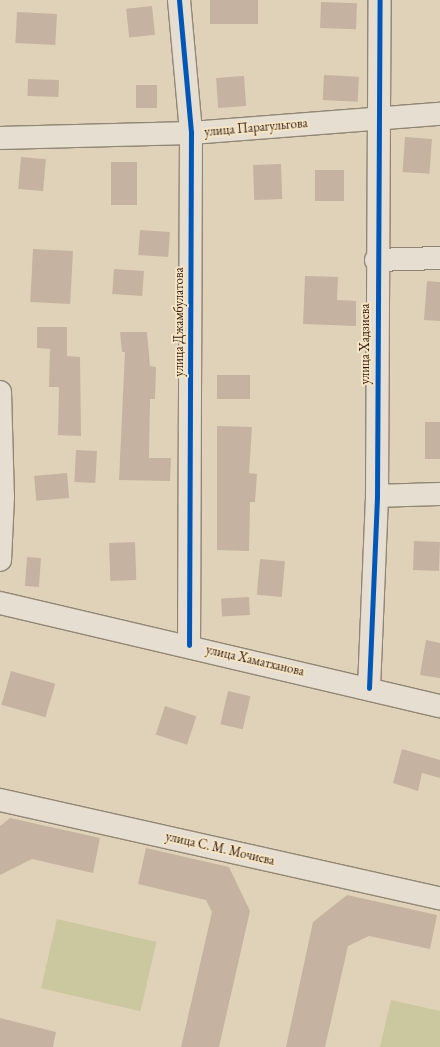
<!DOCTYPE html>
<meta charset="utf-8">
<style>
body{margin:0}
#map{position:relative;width:440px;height:1047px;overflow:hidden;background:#e0d2b8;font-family:"EB Garamond",serif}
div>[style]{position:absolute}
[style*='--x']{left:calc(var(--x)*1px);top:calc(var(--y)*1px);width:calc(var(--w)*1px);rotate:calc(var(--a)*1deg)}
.green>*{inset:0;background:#cbc79e;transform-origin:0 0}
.building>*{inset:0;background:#c6b2a0;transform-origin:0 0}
.roads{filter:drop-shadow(1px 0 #918675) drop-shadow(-1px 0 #918675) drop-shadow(0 1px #918675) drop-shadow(0 -1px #918675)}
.minor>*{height:22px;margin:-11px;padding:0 11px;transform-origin:11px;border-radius:11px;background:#e5ded1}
.cycleway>*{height:5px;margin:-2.5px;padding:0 2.5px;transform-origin:2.5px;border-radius:2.5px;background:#0057b8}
span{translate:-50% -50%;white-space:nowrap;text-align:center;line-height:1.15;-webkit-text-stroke:4px #f5e5c6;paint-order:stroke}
.street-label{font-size:13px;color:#2f1608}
</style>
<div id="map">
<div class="green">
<div style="left:57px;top:919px;width:102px;height:71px;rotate:13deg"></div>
<div style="clip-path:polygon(391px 1000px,440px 1011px,440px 1047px,380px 1047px)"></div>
</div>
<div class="building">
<div style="left:210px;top:0;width:48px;height:24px"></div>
<div style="left:321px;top:2px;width:36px;height:26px;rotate:2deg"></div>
<div style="left:152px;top:6px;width:29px;height:26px;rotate:84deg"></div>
<div style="left:17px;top:12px;width:40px;height:31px;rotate:3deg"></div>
<div style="left:324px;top:75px;width:35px;height:25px;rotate:3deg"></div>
<div style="left:244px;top:76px;width:30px;height:28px;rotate:86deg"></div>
<div style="left:28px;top:79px;width:31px;height:17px;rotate:2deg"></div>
<div style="left:136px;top:85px;width:21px;height:23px"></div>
<div style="left:405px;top:137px;width:27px;height:35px;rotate:4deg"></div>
<div style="left:21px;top:157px;width:25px;height:32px;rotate:5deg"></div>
<div style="left:111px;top:162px;width:26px;height:43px"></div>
<div style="left:281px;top:164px;width:35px;height:28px;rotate:88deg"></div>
<div style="left:315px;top:170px;width:29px;height:31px"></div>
<div style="left:140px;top:230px;width:30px;height:25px;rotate:4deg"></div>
<div style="left:33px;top:249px;width:40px;height:53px;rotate:3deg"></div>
<div style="left:114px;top:269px;width:30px;height:25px;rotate:4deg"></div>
<div style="clip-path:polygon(305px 276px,338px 277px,337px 300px,356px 301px,356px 326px,303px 324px)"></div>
<div style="clip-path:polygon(427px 281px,440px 282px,440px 321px,424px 320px)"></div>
<div style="clip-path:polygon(37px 327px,67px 327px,67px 356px,80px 357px,81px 436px,58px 435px,59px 387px,49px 387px,50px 349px,37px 348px)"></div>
<div style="clip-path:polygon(120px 332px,147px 332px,150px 366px,156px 367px,155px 399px,150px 399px,149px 458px,171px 458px,170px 481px,119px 480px,125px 352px,122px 352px)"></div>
<div style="left:250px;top:375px;width:24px;height:33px;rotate:90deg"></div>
<div style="left:425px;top:422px;width:15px;height:37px"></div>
<div style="clip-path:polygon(217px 426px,252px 427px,249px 473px,257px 474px,255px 502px,250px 502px,249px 551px,217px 550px)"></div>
<div style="left:76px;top:450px;width:21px;height:32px;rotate:3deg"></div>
<div style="left:67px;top:473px;width:25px;height:33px;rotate:85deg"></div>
<div style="left:414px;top:541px;width:26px;height:29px;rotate:2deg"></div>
<div style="left:135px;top:542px;width:38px;height:26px;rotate:88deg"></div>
<div style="left:27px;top:557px;width:14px;height:29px;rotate:4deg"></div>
<div style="left:260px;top:559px;width:25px;height:36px;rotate:5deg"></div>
<div style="left:249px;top:597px;width:18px;height:28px;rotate:87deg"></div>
<div style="clip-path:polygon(426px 640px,440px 643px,440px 678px,420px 675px)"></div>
<div style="left:11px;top:671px;width:46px;height:35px;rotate:16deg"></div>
<div style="left:228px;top:691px;width:23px;height:34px;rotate:13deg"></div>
<div style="left:165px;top:706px;width:33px;height:30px;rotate:18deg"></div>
<div style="clip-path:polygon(402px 749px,440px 760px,440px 778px,422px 773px,418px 791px,393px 783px)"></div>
<div style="clip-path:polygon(10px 818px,100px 838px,93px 873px,32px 859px,0 875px,0 826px)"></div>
<div style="clip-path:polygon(146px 848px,229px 867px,250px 911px,219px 1047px,181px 1047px,212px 912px,206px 900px,138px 884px)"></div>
<div style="clip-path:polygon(347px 895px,437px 915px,430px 949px,369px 936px,348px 946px,325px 1047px,286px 1047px,313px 922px)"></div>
<div style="clip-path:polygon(0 1018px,56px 1032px,53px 1047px,0 1047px)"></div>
</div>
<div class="roads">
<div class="minor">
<div style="--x:179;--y:0;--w:134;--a:84.8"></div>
<div style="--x:191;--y:133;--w:512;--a:90.22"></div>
<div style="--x:0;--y:138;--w:191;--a:-1.5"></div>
<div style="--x:191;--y:133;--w:250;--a:-4.4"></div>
<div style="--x:376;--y:260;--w:64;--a:-1.8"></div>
<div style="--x:0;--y:392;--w:105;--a:88.4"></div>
<div style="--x:3;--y:497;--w:63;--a:92.7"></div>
<div style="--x:377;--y:496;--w:63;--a:-1.8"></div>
<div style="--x:0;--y:603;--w:452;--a:13.2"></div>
<div style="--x:369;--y:688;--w:192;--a:-87.6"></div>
<div style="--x:377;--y:496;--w:496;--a:-89.7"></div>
<div style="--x:0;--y:800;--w:451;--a:12.6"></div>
</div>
</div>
<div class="cycleway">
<div style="--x:179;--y:0;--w:134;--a:84.8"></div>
<div style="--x:191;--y:133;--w:512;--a:90.22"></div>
<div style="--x:369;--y:688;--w:192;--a:-87.6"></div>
<div style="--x:377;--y:496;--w:496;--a:-89.7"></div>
</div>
<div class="street-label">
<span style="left:256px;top:128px;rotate:-5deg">улица Парагульгова</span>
<span style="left:179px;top:322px;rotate:-90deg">улица Джамбулатова</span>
<span style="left:365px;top:344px;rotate:-90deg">улица Хадзиева</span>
<span style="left:255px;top:661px;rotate:13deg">улица Хаматханова</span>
<span style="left:220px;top:849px;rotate:13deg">улица С. М. Мочиева</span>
</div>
</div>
